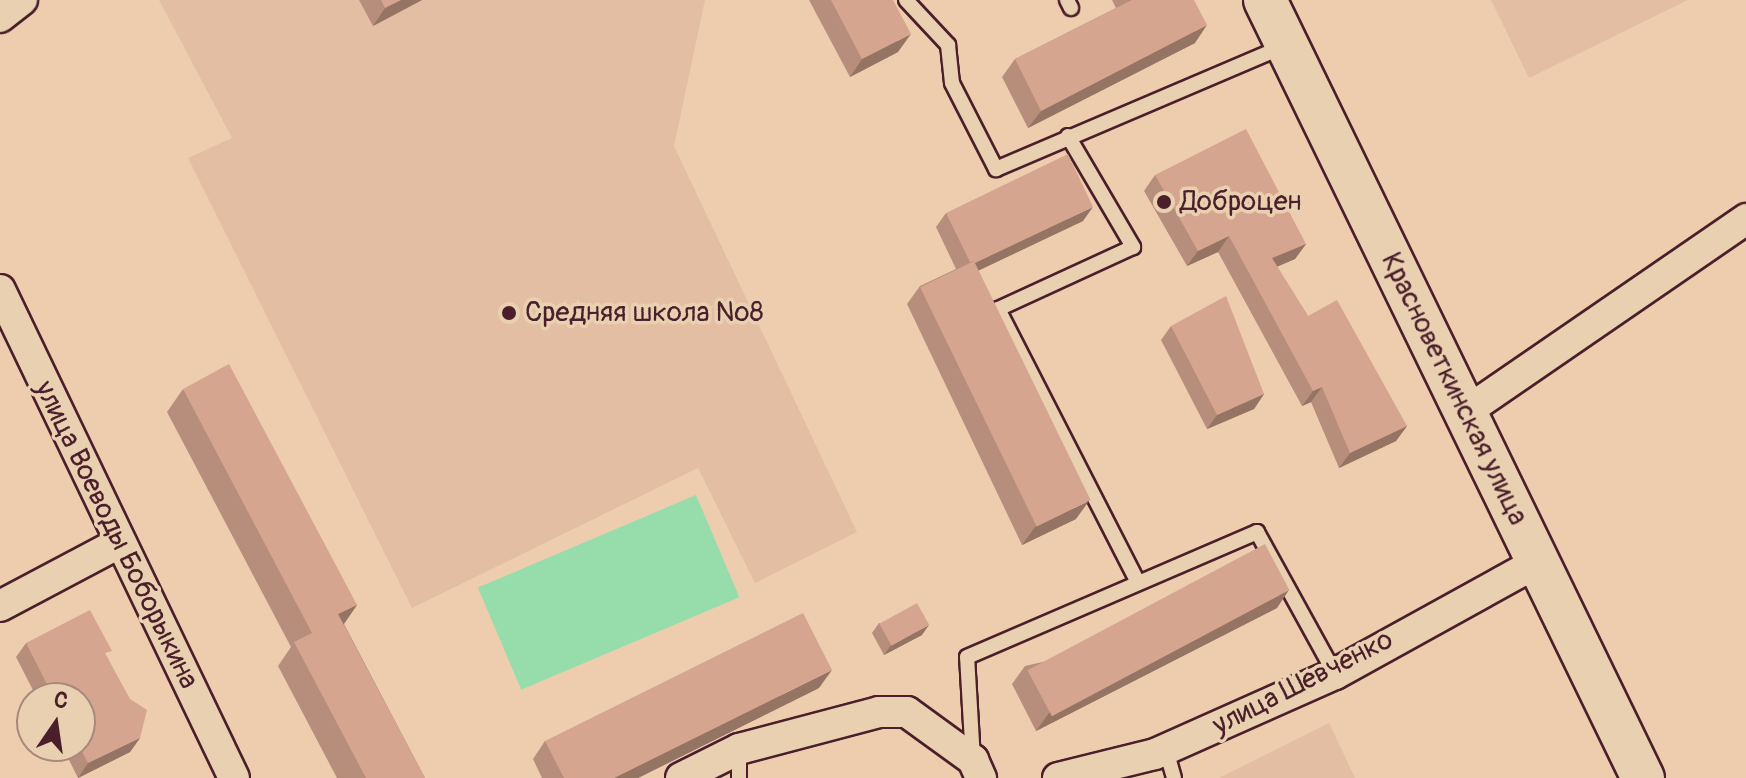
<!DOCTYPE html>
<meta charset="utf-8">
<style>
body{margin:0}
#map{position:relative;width:1746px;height:778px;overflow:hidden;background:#edcdae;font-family:Pangolin,sans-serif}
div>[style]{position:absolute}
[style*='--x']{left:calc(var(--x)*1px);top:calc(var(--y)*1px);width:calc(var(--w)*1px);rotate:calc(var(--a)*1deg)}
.built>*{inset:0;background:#e3bea3}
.green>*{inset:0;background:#97ddab;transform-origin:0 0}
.roads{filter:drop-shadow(2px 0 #4a1f2b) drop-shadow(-2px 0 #4a1f2b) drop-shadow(0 2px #4a1f2b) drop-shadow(0 -2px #4a1f2b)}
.service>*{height:14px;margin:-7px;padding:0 7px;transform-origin:7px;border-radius:7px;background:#e8d0b0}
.minor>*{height:30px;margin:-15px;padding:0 15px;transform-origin:15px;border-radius:15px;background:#e8d0b0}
.secondary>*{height:42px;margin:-21px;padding:0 21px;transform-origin:21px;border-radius:21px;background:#e8d0b0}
.wall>*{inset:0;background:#b78e7b}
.shaded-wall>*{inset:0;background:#957464}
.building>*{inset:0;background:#d5a58f;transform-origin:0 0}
.dots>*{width:22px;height:22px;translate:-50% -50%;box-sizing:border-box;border:4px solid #e8d0b0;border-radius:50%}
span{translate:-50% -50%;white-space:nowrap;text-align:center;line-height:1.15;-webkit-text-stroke:7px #e8d0b0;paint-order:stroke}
.poi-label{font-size:28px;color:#4a1f2b}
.left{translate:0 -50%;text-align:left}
.street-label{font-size:28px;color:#4a1f2b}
.north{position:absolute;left:16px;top:682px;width:80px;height:80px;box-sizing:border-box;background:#e8d0b0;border:2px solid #a9897b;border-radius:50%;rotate:13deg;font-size:22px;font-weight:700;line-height:32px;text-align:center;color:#4a1f2b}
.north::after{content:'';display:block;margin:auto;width:28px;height:36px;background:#4a1f2b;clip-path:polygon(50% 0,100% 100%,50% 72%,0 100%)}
</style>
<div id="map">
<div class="built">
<div style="clip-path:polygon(159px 0,705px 0,674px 146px,857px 532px,755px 583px,698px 468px,412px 608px,188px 158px,232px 138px)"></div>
<div style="clip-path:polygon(1491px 0,1688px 0,1529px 78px)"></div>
<div style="clip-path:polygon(1329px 723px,1355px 778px,1219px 778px)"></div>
</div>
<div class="green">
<div style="left:696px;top:495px;width:111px;height:237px;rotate:67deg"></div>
</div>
<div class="roads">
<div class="service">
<div style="--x:906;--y:0;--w:62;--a:47"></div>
<div style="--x:948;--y:45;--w:38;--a:84"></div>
<div style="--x:952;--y:83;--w:97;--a:62.9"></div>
<div style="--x:996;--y:169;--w:311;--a:-23.1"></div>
<div style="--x:1067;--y:0;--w:9;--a:63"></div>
<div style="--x:1068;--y:136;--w:129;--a:59.6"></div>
<div style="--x:1133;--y:247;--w:149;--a:155.3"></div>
<div style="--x:998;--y:309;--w:307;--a:62.9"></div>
<div style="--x:739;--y:750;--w:28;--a:90"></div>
<div style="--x:1166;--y:750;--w:29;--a:74"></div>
<div style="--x:973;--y:760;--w:103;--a:-93.3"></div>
<div style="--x:967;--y:657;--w:316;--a:-23.3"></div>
<div style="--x:1257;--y:532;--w:162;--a:61.2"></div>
</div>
<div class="minor">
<div style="--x:0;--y:17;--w:28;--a:-38"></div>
<div style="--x:0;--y:290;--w:541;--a:64.38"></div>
<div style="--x:1467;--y:411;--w:339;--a:-34.5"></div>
<div style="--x:0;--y:606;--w:132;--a:-27.9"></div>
<div style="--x:681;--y:778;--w:65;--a:-26.6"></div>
<div style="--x:739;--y:749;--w:145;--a:-14.8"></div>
<div style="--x:879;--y:712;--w:28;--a:0"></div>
<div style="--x:907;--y:712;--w:82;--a:36"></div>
<div style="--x:973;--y:760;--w:20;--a:66"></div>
<div style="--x:1058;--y:778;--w:100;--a:-13.9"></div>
<div style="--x:1155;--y:754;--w:197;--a:-24"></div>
<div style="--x:1335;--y:674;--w:232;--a:-28.9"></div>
</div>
<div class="secondary">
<div style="--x:1265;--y:0;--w:865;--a:64.09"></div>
</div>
</div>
<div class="wall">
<div style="clip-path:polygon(359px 0,422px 0,373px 26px)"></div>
<div style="clip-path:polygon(809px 0,893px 0,898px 52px,850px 77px)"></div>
<div style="clip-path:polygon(1112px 0,1194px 0,1195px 43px,1028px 128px,1002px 77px,1015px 59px,1116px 8px)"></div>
<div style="clip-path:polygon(1155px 175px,1306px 244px,1295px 259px,1277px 267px,1308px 316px,1407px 426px,1396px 441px,1339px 468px,1311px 402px,1302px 406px,1218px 252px,1187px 266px,1144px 191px)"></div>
<div style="clip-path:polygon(946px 213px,1083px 221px,978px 270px,1076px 519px,1022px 545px,907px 304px,920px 286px,956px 269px,936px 227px)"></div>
<div style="clip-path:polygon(1171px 326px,1264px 394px,1254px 409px,1207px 429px,1161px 340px)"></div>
<div style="clip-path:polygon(183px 389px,357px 605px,344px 624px,425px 778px,337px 778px,278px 666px,291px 647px,167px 412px)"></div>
<div style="clip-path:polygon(1277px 608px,1036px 731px,1012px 684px,1025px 666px)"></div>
<div style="clip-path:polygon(879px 623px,922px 635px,884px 655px,872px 633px)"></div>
<div style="clip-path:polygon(26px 643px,107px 657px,140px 738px,130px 752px,78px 778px,62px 746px,80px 746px,80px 698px,37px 698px,16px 657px)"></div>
<div style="clip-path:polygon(819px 688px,638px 778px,542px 778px,533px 759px,545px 741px)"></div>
</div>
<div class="shaded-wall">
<div style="clip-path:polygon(401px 0,422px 0,373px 26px,385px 8px)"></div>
<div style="clip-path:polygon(1207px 25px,1195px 43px,1028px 128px,1041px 111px)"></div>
<div style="clip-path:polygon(911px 34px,898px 52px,850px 77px,862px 59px)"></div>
<div style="clip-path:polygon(1093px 207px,1083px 221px,961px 279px,971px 264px)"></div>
<div style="clip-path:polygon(1229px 236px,1218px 252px,1187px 266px,1198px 251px)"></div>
<div style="clip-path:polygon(1306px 244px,1295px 259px,1261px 273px,1272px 258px)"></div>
<div style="clip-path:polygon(1322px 387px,1311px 402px,1302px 406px,1313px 391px)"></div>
<div style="clip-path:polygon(1264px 394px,1254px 409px,1207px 429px,1217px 415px)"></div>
<div style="clip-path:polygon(1407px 426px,1396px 441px,1339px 468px,1350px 453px)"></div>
<div style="clip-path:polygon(1089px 501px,1076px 519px,1022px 545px,1035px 527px)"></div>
<div style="clip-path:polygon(1289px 590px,1277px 608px,1036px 731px,1049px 713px)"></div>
<div style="clip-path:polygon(357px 605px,341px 628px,338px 614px)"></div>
<div style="clip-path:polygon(929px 625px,922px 635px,884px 655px,891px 645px)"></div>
<div style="clip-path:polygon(832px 670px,819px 688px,638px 778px,614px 778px)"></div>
<div style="clip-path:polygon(140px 738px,130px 752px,78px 778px,88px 763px)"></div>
</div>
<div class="building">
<div style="clip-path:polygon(381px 0,401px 0,385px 8px)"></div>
<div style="clip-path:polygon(831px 0,893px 0,911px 34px,862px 59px)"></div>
<div style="clip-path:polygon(1132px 0,1194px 0,1207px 25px,1041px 111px,1015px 59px)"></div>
<div style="clip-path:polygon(1246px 129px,1306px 244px,1272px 258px,1308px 316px,1337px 300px,1407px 426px,1350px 453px,1322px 387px,1313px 391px,1229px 236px,1198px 251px,1155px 175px)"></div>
<div style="clip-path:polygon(1068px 154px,1093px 207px,975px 263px,974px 261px,970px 262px,946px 213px)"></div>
<div style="left:974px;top:261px;width:266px;height:60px;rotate:64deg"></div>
<div style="clip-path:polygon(1226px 296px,1264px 394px,1217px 415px,1171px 326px)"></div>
<div style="clip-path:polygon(229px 364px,357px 605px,338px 614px,425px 778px,366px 778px,294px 642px,312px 633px,183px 389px)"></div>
<div style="left:1265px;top:544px;width:52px;height:269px;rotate:62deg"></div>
<div style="left:917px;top:603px;width:25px;height:43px;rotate:61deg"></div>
<div style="clip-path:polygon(90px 610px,112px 651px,105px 653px,130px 699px,147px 710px,140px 738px,88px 763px,79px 746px,80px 746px,80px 698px,54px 698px,26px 643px)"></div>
<div style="clip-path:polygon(803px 613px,832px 670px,614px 778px,564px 778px,545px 741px)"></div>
</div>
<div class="dots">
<div style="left:1164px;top:202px;background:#4a1f2b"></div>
<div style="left:509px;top:313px;background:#4a1f2b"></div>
</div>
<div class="poi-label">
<span class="left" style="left:1180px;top:202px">Доброцен</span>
<span class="left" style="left:525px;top:313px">Средняя школа №8</span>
</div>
<div class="street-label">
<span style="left:1454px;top:389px;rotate:64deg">Красноветкинская улица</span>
<span style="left:116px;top:535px;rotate:64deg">улица Воеводы Боборыкина</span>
<span style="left:1303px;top:683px;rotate:-27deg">улица Шевченко</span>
</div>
<div class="north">С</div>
</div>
